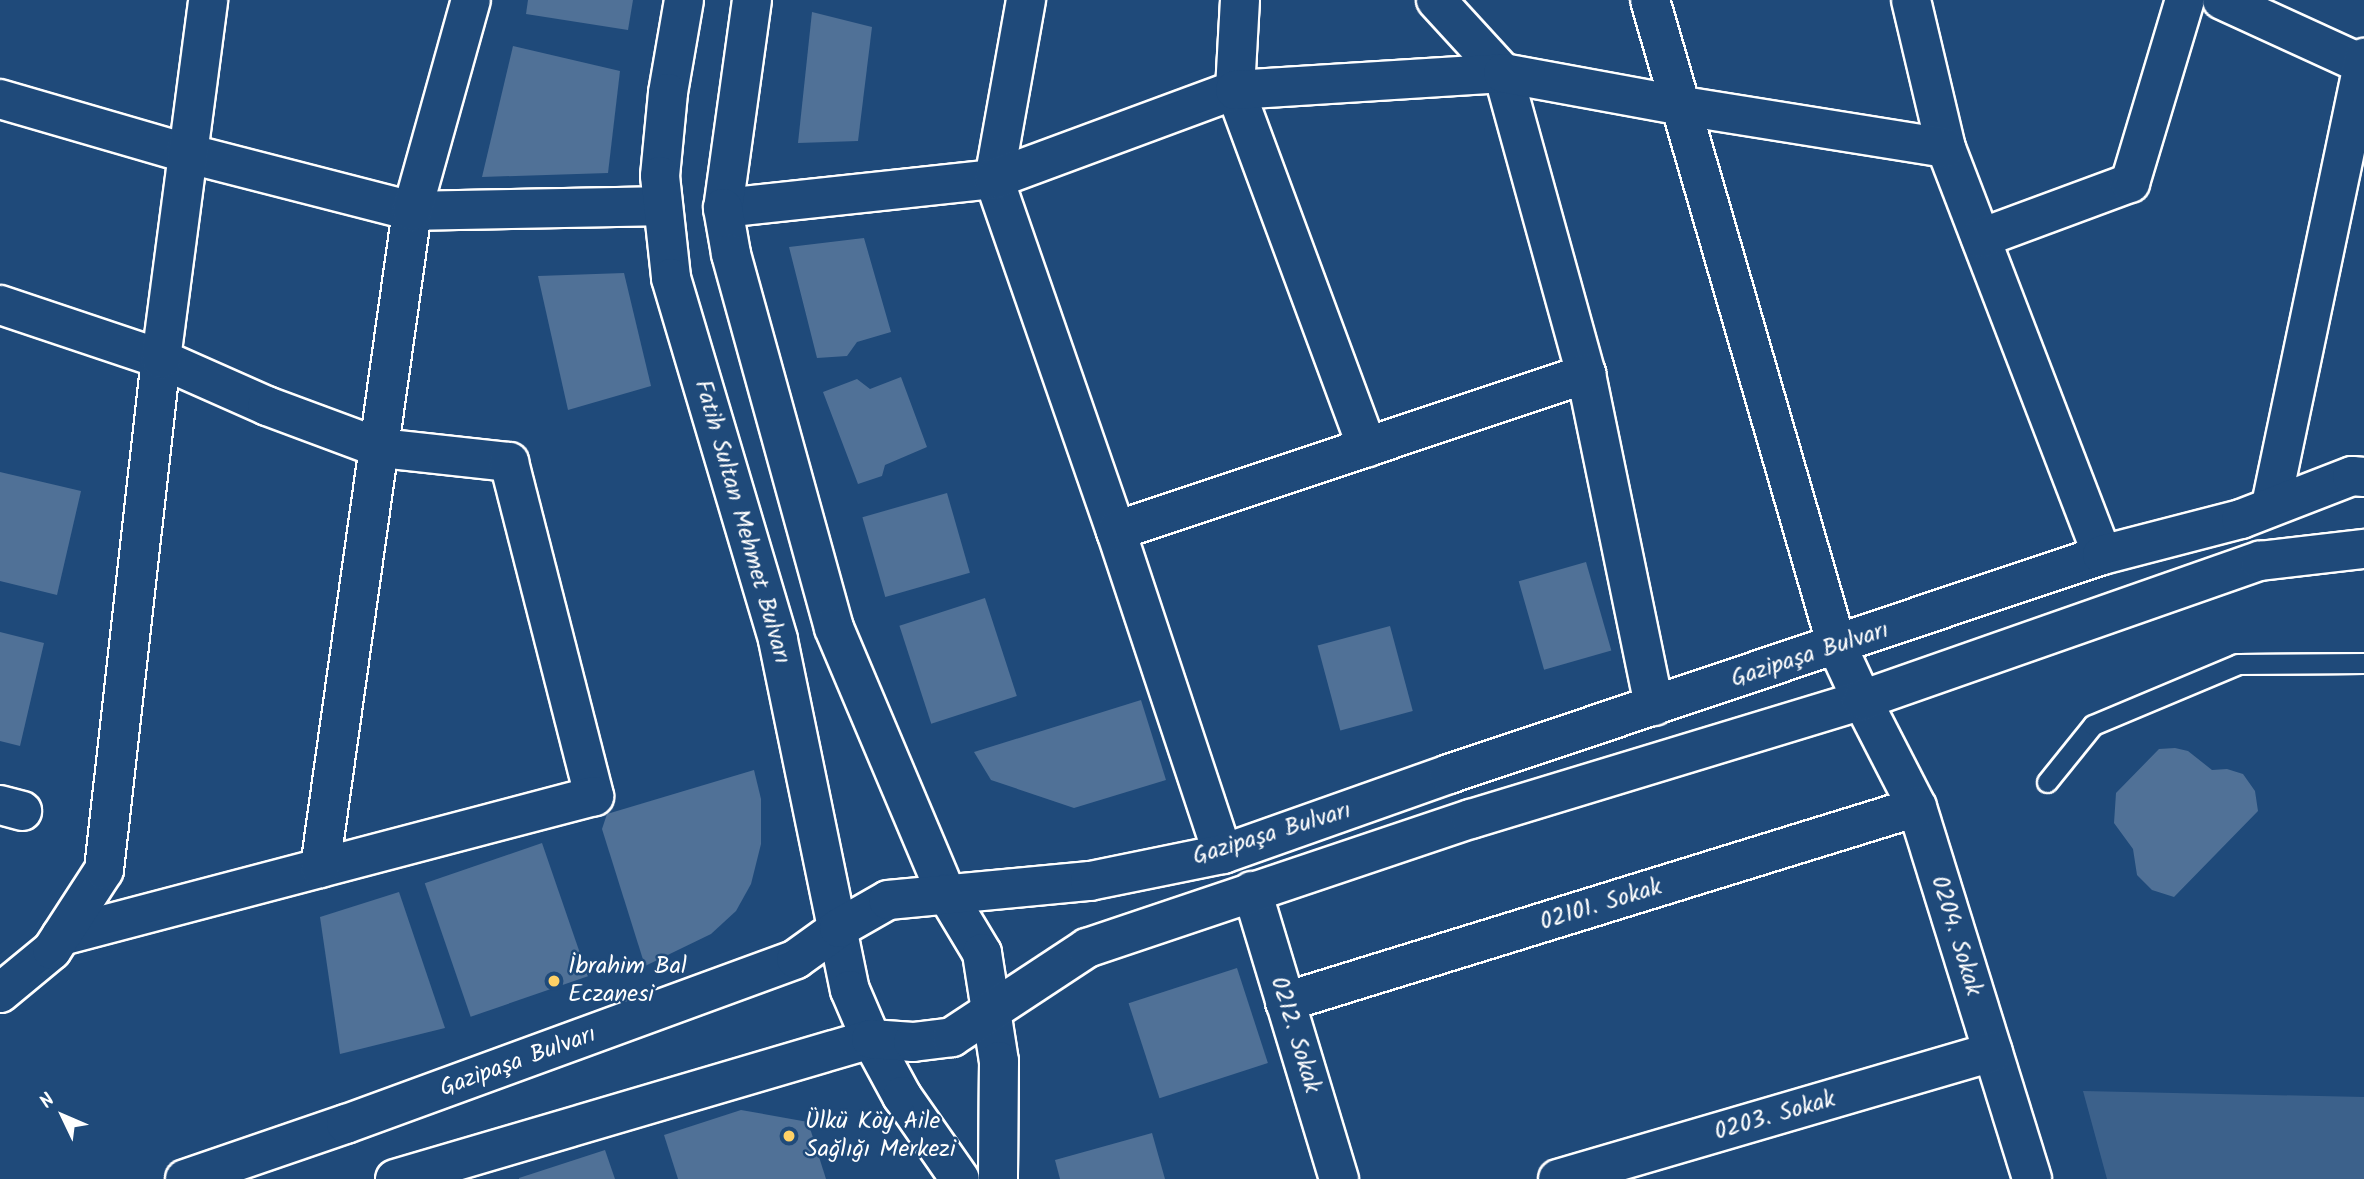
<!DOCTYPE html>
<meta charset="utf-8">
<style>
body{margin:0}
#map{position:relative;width:2364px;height:1179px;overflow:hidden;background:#1f4a7a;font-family:Kalam,sans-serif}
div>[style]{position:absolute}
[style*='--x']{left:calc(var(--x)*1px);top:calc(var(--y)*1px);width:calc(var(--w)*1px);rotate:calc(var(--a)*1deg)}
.green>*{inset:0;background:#3c618b}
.building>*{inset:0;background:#507197;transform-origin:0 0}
.roads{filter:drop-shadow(2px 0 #fff) drop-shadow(-2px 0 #fff) drop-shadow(0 2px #fff) drop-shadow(0 -2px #fff)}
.lane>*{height:19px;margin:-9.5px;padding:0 9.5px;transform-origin:9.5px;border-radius:9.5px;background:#1f4a7a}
.street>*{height:38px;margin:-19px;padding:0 19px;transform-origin:19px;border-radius:19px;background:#1f4a7a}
.secondary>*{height:38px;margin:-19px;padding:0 19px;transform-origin:19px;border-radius:19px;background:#1f4a7a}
.dots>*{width:19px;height:19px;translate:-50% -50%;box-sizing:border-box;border:4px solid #1f4a7a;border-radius:50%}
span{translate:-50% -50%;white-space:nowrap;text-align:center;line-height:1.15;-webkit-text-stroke:5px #1f4a7a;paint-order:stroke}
.street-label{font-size:24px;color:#fff}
.poi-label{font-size:24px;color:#fff}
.left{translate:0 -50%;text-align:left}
.north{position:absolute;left:28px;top:1081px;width:70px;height:70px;-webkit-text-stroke:5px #1f4a7a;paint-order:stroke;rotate:314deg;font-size:19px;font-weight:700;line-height:28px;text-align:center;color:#fff}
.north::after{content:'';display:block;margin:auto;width:24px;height:32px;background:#fff;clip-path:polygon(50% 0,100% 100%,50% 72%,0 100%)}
</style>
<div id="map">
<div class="green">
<div style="clip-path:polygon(2083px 1091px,2364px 1097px,2364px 1179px,2107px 1179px)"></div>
</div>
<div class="building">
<div style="clip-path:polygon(528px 0,633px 0,628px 30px,526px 14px)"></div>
<div style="clip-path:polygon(812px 12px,872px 27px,858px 141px,798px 143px)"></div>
<div style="clip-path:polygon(513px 46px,620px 71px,608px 173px,482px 177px)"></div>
<div style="clip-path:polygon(864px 238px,891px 332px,857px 342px,847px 356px,817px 358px,789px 247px)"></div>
<div style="clip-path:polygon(624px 273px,651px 386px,568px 410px,538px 276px)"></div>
<div style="clip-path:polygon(901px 377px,927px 447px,885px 465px,882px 476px,858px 484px,823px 392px,857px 379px,870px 389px)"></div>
<div style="clip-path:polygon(0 472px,81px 491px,57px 595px,0 581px)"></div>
<div style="left:947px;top:493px;width:83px;height:88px;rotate:74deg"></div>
<div style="left:1586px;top:562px;width:92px;height:70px;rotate:74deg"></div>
<div style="left:985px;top:598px;width:103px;height:90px;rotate:72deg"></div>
<div style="left:1390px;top:626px;width:88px;height:75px;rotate:75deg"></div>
<div style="clip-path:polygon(0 632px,44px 643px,20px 746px,0 741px)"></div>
<div style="clip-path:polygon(1141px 700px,1166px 780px,1074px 808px,991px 780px,974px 752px)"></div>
<div style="clip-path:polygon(2175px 748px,2188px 751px,2212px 770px,2227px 769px,2243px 774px,2255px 791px,2258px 811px,2174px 897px,2152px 890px,2137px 875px,2133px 849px,2114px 823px,2116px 793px,2159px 749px)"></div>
<div style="clip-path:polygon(754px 770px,761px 799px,761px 844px,751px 884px,736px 911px,711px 934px,645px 966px,602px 829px,607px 814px)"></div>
<div style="left:542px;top:843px;width:141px;height:124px;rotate:71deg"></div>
<div style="clip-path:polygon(399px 892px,445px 1028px,340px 1054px,320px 917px)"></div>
<div style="left:1237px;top:968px;width:100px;height:114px;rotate:72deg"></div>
<div style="clip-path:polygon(741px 1110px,808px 1122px,826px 1179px,678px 1179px,664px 1135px)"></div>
<div style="clip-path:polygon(1152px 1133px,1165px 1179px,1060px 1179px,1055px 1160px)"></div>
<div style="clip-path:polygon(605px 1150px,615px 1179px,519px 1179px,519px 1178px)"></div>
</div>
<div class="roads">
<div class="lane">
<div style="--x:2047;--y:782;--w:73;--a:-51.1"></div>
<div style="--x:2093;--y:725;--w:157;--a:-22.8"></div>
<div style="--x:2238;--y:664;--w:126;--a:-0.5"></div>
</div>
<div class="street">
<div style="--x:1026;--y:0;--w:182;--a:100.1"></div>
<div style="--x:994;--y:179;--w:373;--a:70.9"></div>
<div style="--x:1116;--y:531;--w:340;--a:71.7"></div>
<div style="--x:1240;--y:0;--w:90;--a:93.2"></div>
<div style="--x:1235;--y:90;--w:381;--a:69.7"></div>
<div style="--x:1436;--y:0;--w:99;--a:47.5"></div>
<div style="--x:1503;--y:73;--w:312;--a:74.6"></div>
<div style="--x:1586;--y:374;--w:339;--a:78.4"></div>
<div style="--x:1911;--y:0;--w:152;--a:76.7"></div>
<div style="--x:1946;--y:148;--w:436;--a:69"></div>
<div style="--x:2222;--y:0;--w:156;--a:24.6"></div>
<div style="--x:0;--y:99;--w:194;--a:16.2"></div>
<div style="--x:186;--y:153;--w:233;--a:14.4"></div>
<div style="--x:412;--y:211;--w:251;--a:-1.1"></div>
<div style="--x:723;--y:208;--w:273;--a:-6.1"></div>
<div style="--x:994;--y:179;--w:257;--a:-20.3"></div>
<div style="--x:1235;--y:90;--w:269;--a:-3.6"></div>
<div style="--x:1503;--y:73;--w:183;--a:10.4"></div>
<div style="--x:1683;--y:106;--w:266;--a:9.1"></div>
<div style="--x:1981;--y:238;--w:159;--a:-20.3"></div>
<div style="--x:2130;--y:183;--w:191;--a:-73.3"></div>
<div style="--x:0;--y:305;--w:170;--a:18.5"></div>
<div style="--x:161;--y:359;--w:116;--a:23.9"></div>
<div style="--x:267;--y:406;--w:121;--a:20.4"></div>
<div style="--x:380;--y:448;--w:130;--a:6.2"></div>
<div style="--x:509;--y:462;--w:345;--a:75.7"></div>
<div style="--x:594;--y:796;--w:551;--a:165.28"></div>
<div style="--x:2271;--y:505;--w:457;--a:-78.2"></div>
<div style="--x:1116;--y:531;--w:496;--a:-18.5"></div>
<div style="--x:1862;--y:700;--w:120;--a:62.8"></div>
<div style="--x:1917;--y:807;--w:389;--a:72.8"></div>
<div style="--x:0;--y:805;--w:23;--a:15"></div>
<div style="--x:320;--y:868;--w:663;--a:-82.03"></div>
<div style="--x:412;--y:211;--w:219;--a:-74.4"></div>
<div style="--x:1252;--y:891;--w:301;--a:73.2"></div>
<div style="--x:0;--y:993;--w:67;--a:-39.6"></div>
<div style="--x:52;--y:950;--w:95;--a:-57"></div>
<div style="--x:104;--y:870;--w:514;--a:-83.64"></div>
<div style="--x:161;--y:359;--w:362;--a:-82.5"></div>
<div style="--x:1285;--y:1002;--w:661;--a:-17.15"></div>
<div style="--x:1558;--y:1179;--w:453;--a:-16.3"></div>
</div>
<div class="secondary">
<div style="--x:684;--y:0;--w:94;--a:99.8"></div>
<div style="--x:668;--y:93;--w:83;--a:95.5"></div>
<div style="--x:660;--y:176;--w:103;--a:83.8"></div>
<div style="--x:671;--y:278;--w:377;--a:73.5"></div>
<div style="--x:778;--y:640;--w:357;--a:78.4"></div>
<div style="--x:850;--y:990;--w:53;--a:66.8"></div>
<div style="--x:871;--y:1039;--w:65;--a:61.5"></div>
<div style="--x:902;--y:1096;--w:101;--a:55.1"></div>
<div style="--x:752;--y:0;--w:210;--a:97.9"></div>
<div style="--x:723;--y:208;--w:47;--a:80.1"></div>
<div style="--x:731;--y:254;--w:388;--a:74.6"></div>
<div style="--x:834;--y:628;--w:288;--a:67.1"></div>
<div style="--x:946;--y:893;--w:70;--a:59"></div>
<div style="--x:982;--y:953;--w:109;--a:81.1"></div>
<div style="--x:999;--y:1061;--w:118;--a:90.5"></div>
<div style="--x:1650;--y:0;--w:673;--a:73.86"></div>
<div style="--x:1837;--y:646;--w:60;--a:65.2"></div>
<div style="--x:185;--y:1179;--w:170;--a:-18.9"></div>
<div style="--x:346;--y:1124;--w:479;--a:-20.1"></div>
<div style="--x:796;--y:959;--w:53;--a:-35.8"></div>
<div style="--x:839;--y:928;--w:56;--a:-29.7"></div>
<div style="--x:888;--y:900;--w:203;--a:-5.4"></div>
<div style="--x:1090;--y:881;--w:136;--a:-11.5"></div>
<div style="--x:1223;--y:854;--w:240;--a:-19.5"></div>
<div style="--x:1449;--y:774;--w:689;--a:-18.54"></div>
<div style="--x:2102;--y:555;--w:144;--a:-14.5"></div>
<div style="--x:2241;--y:519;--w:119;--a:-21.2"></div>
<div style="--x:2352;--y:476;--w:12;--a:5"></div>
<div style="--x:395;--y:1179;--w:496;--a:-16.4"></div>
<div style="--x:871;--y:1039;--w:42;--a:4.1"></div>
<div style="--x:913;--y:1042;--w:39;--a:-7"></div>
<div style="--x:952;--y:1037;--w:162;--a:-33.4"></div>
<div style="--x:1087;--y:948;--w:405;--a:-18.6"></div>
<div style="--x:1471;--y:819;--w:409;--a:-16.9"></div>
<div style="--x:1862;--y:700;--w:422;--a:-19.3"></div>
<div style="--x:2260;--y:561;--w:105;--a:-6.6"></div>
</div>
</div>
<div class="dots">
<div style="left:554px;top:981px;background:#ffd166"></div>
<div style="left:789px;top:1136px;background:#ffd166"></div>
</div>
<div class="street-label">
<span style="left:742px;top:522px;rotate:74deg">Fatih Sultan Mehmet Bulvarı</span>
<span style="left:1810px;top:655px;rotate:-18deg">Gazipaşa Bulvarı</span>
<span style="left:1272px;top:834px;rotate:-17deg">Gazipaşa Bulvarı</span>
<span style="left:1601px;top:905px;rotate:-17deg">02101. Sokak</span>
<span style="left:1956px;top:936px;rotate:73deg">0204. Sokak</span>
<span style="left:1295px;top:1035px;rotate:73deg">0212. Sokak</span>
<span style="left:518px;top:1062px;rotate:-20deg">Gazipaşa Bulvarı</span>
<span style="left:1775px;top:1116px;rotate:-16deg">0203. Sokak</span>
</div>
<div class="poi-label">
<span class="left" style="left:568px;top:981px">İbrahim Bal<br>Eczanesi</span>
<span class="left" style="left:805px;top:1136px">Ülkü Köy Aile<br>Sağlığı Merkezi</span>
</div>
<div class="north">N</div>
</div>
